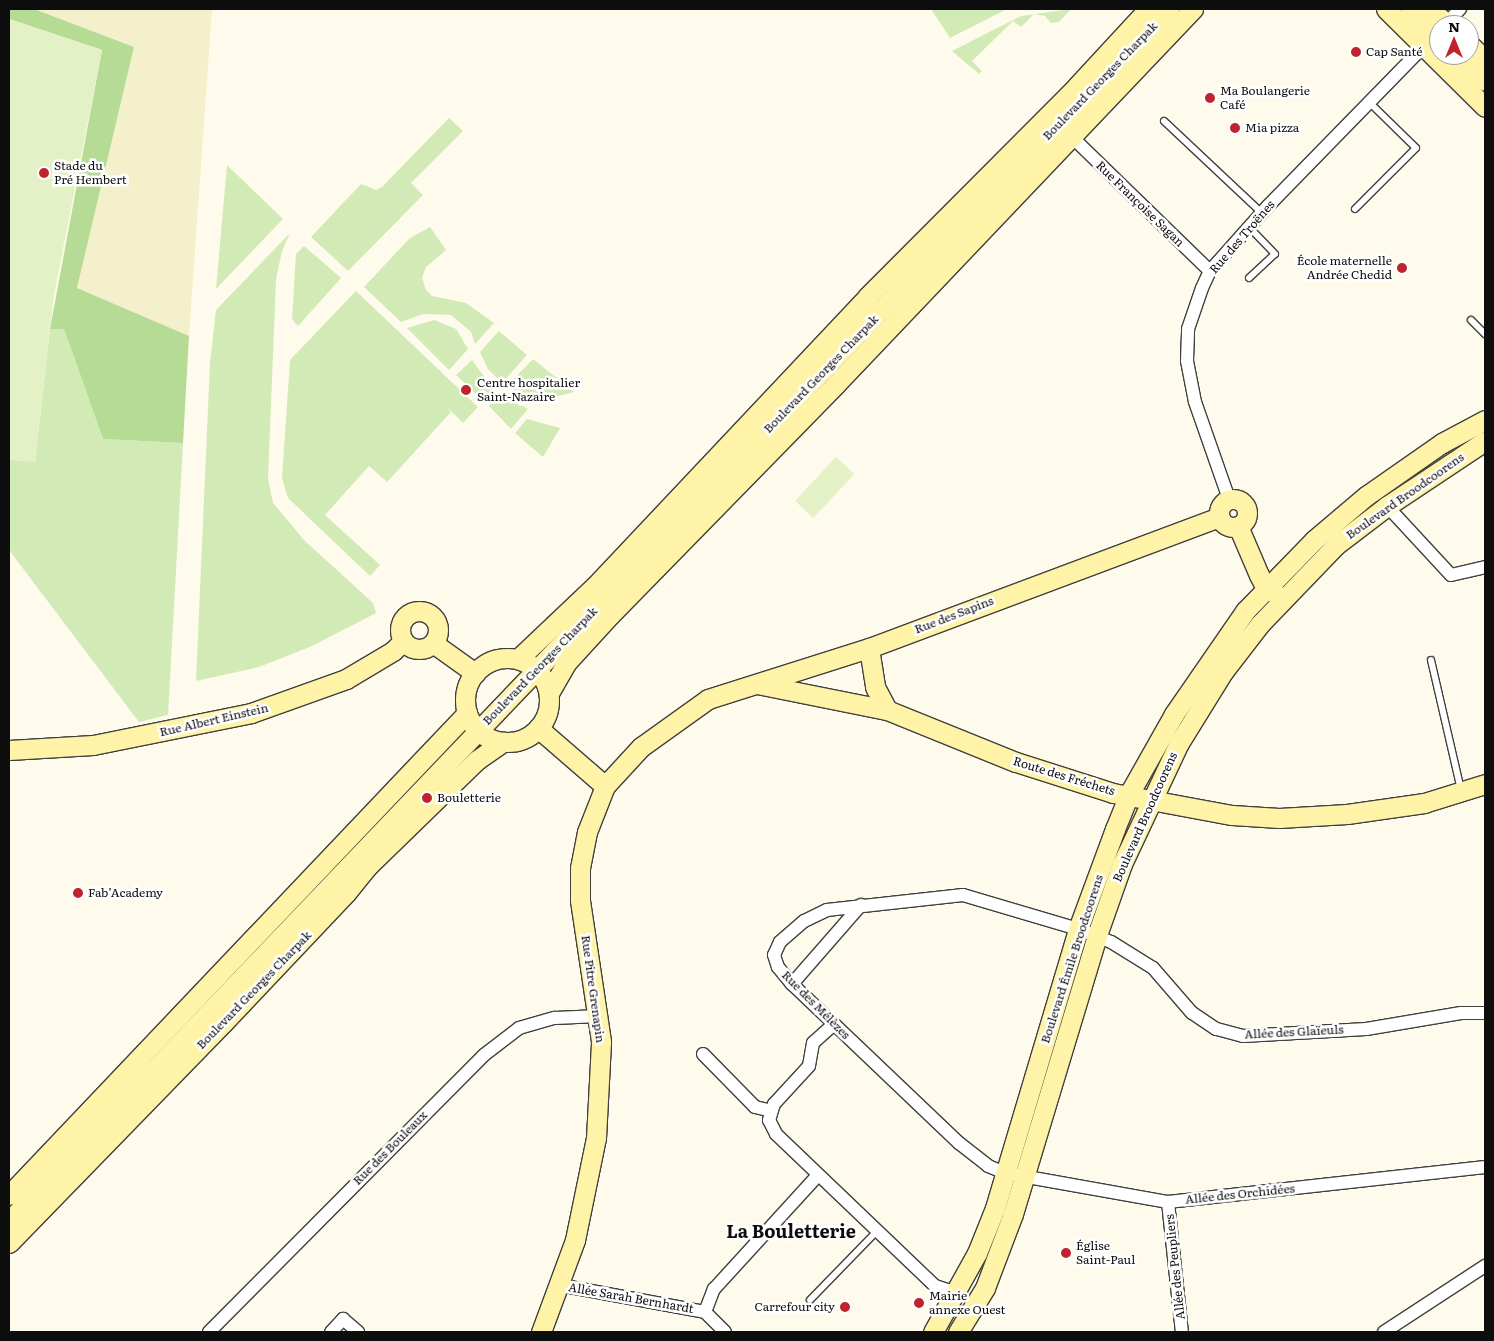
<!DOCTYPE html>
<meta charset="utf-8">
<style>
body{margin:0}
#map{position:relative;width:1494px;height:1341px;overflow:hidden;background:#fffbec;font-family:Literata,serif}
div>[style]{position:absolute}
[style*='--x']{left:calc(var(--x)*1px);top:calc(var(--y)*1px);width:calc(var(--w)*1px);rotate:calc(var(--a)*1deg)}
.farmland>*{inset:0;background:#f5f0cc}
.green>*{inset:0;background:#d2eab5}
.forest>*{inset:0;background:#b6db94}
.pitch>*{inset:0;background:#e4f1c7;transform-origin:0 0}
.roads{filter:drop-shadow(1px 0 #404040) drop-shadow(-1px 0 #404040) drop-shadow(0 1px #404040) drop-shadow(0 -1px #404040)}
.lane>*{height:6px;margin:-3px;padding:0 3px;transform-origin:3px;border-radius:3px;background:#fff}
.street>*{height:12px;margin:-6px;padding:0 6px;transform-origin:6px;border-radius:6px;background:#fff}
.secondary>*{height:19px;margin:-9.5px;padding:0 9.5px;transform-origin:9.5px;border-radius:9.5px;background:#fff3a7}
.secondary>.ring{margin:-9.5px;padding:0;box-sizing:content-box;background:none;border:19px solid #fff3a7;border-radius:50%}
.dots>*{width:14px;height:14px;translate:-50% -50%;box-sizing:border-box;border:2px solid #fff;border-radius:50%}
span{translate:-50% -50%;white-space:nowrap;text-align:center;line-height:1.15;-webkit-text-stroke:5px #fff;paint-order:stroke}
.poi-label{font-size:12px;color:#0d0d0d}
.left{translate:0 -50%;text-align:left}
.right{translate:-100% -50%;text-align:right}
.street-label{font-size:12px;color:#0d0d0d}
.district-label{font-size:18px;color:#0d0d0d;font-weight:700}
.frame{position:absolute;inset:0;border:10px solid #0d0d0d;pointer-events:none}
.north{position:absolute;left:1429px;top:15px;width:50px;height:50px;box-sizing:border-box;background:#fff;border:1px solid #9e9e9e;border-radius:50%;rotate:0deg;font-size:14px;font-weight:700;line-height:20px;text-align:center;color:#0d0d0d}
.north::after{content:'';display:block;margin:auto;width:18px;height:22px;background:#c0222e;clip-path:polygon(50% 0,100% 100%,50% 72%,0 100%)}
</style>
<div id="map">
<div class="farmland">
<div style="clip-path:polygon(34px 9px,212px 9px,189px 336px,77px 288px,134px 47px)"></div>
</div>
<div class="green">
<div style="clip-path:polygon(931px 9px,1007px 9px,950px 38px)"></div>
<div style="clip-path:polygon(1071px 9px,1059px 22px,1051px 23px,1045px 16px,1034px 14px,1021px 27px,1013px 21px,972px 61px,982px 71px,979px 74px,952px 51px,1021px 16px)"></div>
<div style="clip-path:polygon(449px 118px,463px 131px,411px 183px,423px 195px,348px 271px,311px 237px,361px 184px,376px 190px,382px 187px)"></div>
<div style="clip-path:polygon(227px 165px,283px 219px,216px 289px)"></div>
<div style="clip-path:polygon(430px 227px,446px 250px,426px 267px,422px 278px,426px 290px,432px 296px,466px 303px,494px 323px,475px 344px,471px 332px,451px 315px,423px 314px,401px 322px,364px 287px,410px 238px)"></div>
<div style="clip-path:polygon(290px 233px,282px 251px,276px 279px,268px 479px,273px 503px,304px 540px,373px 603px,376px 613px,312px 646px,259px 667px,196px 681px,210px 363px,216px 310px)"></div>
<div style="clip-path:polygon(304px 246px,341px 278px,298px 326px,292px 319px,296px 254px)"></div>
<div style="clip-path:polygon(356px 291px,478px 407px,463px 423px,444px 404px,451px 412px,387px 482px,369px 466px,325px 515px,380px 565px,370px 576px,288px 498px,282px 478px,290px 360px)"></div>
<div style="clip-path:polygon(434px 320px,456px 329px,468px 349px,449px 370px,407px 328px)"></div>
<div style="clip-path:polygon(50px 329px,64px 329px,103px 439px,183px 443px,168px 715px,139px 722px,9px 550px,9px 460px,35px 461px)"></div>
<div style="clip-path:polygon(499px 331px,527px 355px,502px 383px,488px 369px,480px 352px)"></div>
<div style="clip-path:polygon(533px 359px,574px 392px,542px 400px,516px 392px,507px 386px)"></div>
<div style="clip-path:polygon(472px 360px,494px 390px,484px 402px,456px 375px)"></div>
<div style="clip-path:polygon(500px 394px,528px 409px,511px 429px,489px 406px)"></div>
<div style="clip-path:polygon(527px 419px,560px 428px,543px 457px,515px 433px)"></div>
</div>
<div class="forest">
<div style="clip-path:polygon(9px 9px,34px 9px,134px 47px,77px 288px,189px 336px,183px 443px,103px 439px,64px 329px,50px 329px,102px 50px,9px 19px)"></div>
</div>
<div class="pitch">
<div style="clip-path:polygon(9px 19px,102px 50px,54px 295px,35px 462px,9px 460px)"></div>
<div style="left:836px;top:457px;width:25px;height:60px;rotate:43deg"></div>
</div>
<div class="roads">
<div class="lane">
<div style="--x:1164;--y:121;--w:134;--a:43.2"></div>
<div style="--x:1355;--y:209;--w:86;--a:-45"></div>
<div style="--x:1416;--y:148;--w:66;--a:-135.6"></div>
<div style="--x:1249;--y:278;--w:35;--a:-43"></div>
<div style="--x:1275;--y:254;--w:37;--a:-134"></div>
<div style="--x:1471;--y:320;--w:20;--a:45"></div>
<div style="--x:1431;--y:660;--w:133;--a:77"></div>
<div style="--x:810;--y:1300;--w:96;--a:-45.8"></div>
</div>
<div class="street">
<div style="--x:1445;--y:25;--w:22;--a:-47"></div>
<div style="--x:1071;--y:136;--w:194;--a:44.2"></div>
<div style="--x:1229;--y:499;--w:103;--a:-109.3"></div>
<div style="--x:1195;--y:402;--w:42;--a:-101"></div>
<div style="--x:1187;--y:361;--w:32;--a:-88"></div>
<div style="--x:1188;--y:329;--w:43;--a:-71.1"></div>
<div style="--x:1202;--y:288;--w:19;--a:-65"></div>
<div style="--x:1210;--y:271;--w:87;--a:-48.3"></div>
<div style="--x:1268;--y:206;--w:229;--a:-45.7"></div>
<div style="--x:1387;--y:506;--w:94;--a:47.2"></div>
<div style="--x:1451;--y:575;--w:35;--a:-13"></div>
<div style="--x:792;--y:984;--w:105;--a:-48.9"></div>
<div style="--x:1485;--y:1013;--w:24;--a:180"></div>
<div style="--x:1461;--y:1013;--w:96;--a:170.4"></div>
<div style="--x:1366;--y:1029;--w:123;--a:176.7"></div>
<div style="--x:1243;--y:1036;--w:28;--a:-165"></div>
<div style="--x:1216;--y:1029;--w:29;--a:-146"></div>
<div style="--x:1192;--y:1013;--w:60;--a:-130.9"></div>
<div style="--x:1153;--y:968;--w:49;--a:-148.2"></div>
<div style="--x:1111;--y:942;--w:35;--a:-158"></div>
<div style="--x:1078;--y:929;--w:120;--a:-163.5"></div>
<div style="--x:963;--y:895;--w:137;--a:173.7"></div>
<div style="--x:827;--y:910;--w:25;--a:154"></div>
<div style="--x:804;--y:921;--w:32;--a:139"></div>
<div style="--x:780;--y:942;--w:14;--a:115"></div>
<div style="--x:774;--y:955;--w:13;--a:72"></div>
<div style="--x:778;--y:967;--w:22;--a:51"></div>
<div style="--x:792;--y:984;--w:231;--a:43.6"></div>
<div style="--x:959;--y:1143;--w:37;--a:38"></div>
<div style="--x:988;--y:1166;--w:18;--a:22"></div>
<div style="--x:1005;--y:1173;--w:166;--a:10.1"></div>
<div style="--x:1168;--y:1202;--w:319;--a:-6.3"></div>
<div style="--x:834;--y:1024;--w:28;--a:138"></div>
<div style="--x:813;--y:1043;--w:23;--a:100"></div>
<div style="--x:809;--y:1066;--w:52;--a:132.6"></div>
<div style="--x:774;--y:1104;--w:17;--a:107"></div>
<div style="--x:769;--y:1120;--w:16;--a:63"></div>
<div style="--x:776;--y:1134;--w:220;--a:43.7"></div>
<div style="--x:935;--y:1286;--w:22;--a:18"></div>
<div style="--x:703;--y:1054;--w:74;--a:45.5"></div>
<div style="--x:755;--y:1107;--w:17;--a:13"></div>
<div style="--x:1168;--y:1202;--w:131;--a:83.9"></div>
<div style="--x:559;--y:1285;--w:148;--a:10.5"></div>
<div style="--x:705;--y:1312;--w:28;--a:45"></div>
<div style="--x:705;--y:1312;--w:25;--a:-69"></div>
<div style="--x:714;--y:1289;--w:154;--a:-47.6"></div>
<div style="--x:209;--y:1332;--w:390;--a:-45.2"></div>
<div style="--x:484;--y:1055;--w:44;--a:-37.6"></div>
<div style="--x:519;--y:1028;--w:37;--a:-16"></div>
<div style="--x:555;--y:1018;--w:44;--a:-2.6"></div>
<div style="--x:331;--y:1332;--w:18;--a:-47"></div>
<div style="--x:343;--y:1319;--w:20;--a:41"></div>
<div style="--x:1384;--y:1332;--w:121;--a:-33.2"></div>
</div>
<div class="secondary">
<div style="--x:1386;--y:9;--w:139;--a:44.7"></div>
<div style="--x:1410;--y:9;--w:40;--a:44"></div>
<div style="--x:1429;--y:9;--w:26;--a:39"></div>
<div style="--x:1469;--y:44;--w:23;--a:45"></div>
<div style="--x:1458;--y:55;--w:37;--a:44"></div>
<div class="ring" style="left:1219px;top:499px;width:9px;height:9px"></div>
<div style="--x:1238;--y:526;--w:53;--a:66.8"></div>
<div style="--x:1259;--y:575;--w:15;--a:62"></div>
<div style="--x:1266;--y:588;--w:10;--a:29"></div>
<div class="ring" style="left:400px;top:611px;width:19px;height:19px"></div>
<div style="--x:433;--y:643;--w:52;--a:35.5"></div>
<div style="--x:869;--y:648;--w:39;--a:81"></div>
<div style="--x:875;--y:687;--w:26;--a:62"></div>
<div class="ring" style="left:465px;top:658px;width:65px;height:65px"></div>
<div style="--x:518;--y:659;--w:105;--a:-43.5"></div>
<div style="--x:594;--y:587;--w:400;--a:-46.7"></div>
<div style="--x:868;--y:296;--w:296;--a:-45.1"></div>
<div style="--x:1077;--y:86;--w:105;--a:-47.3"></div>
<div style="--x:757;--y:684;--w:133;--a:11.3"></div>
<div style="--x:887;--y:710;--w:139;--a:22"></div>
<div style="--x:1016;--y:762;--w:102;--a:17.7"></div>
<div style="--x:1113;--y:793;--w:121;--a:10.5"></div>
<div style="--x:1232;--y:815;--w:47;--a:3.7"></div>
<div style="--x:1279;--y:818;--w:68;--a:-3.4"></div>
<div style="--x:1347;--y:814;--w:78;--a:-8.1"></div>
<div style="--x:1424;--y:803;--w:64;--a:-17.3"></div>
<div style="--x:549;--y:693;--w:34;--a:-60"></div>
<div style="--x:566;--y:663;--w:65;--a:-47.5"></div>
<div style="--x:610;--y:615;--w:323;--a:-45.6"></div>
<div style="--x:836;--y:384;--w:518;--a:-46.41"></div>
<div style="--x:538;--y:728;--w:89;--a:40.9"></div>
<div style="--x:9;--y:750;--w:84;--a:-3.4"></div>
<div style="--x:93;--y:745;--w:161;--a:-11.4"></div>
<div style="--x:251;--y:713;--w:101;--a:-19.7"></div>
<div style="--x:346;--y:679;--w:55;--a:-30.8"></div>
<div style="--x:393;--y:651;--w:14;--a:-45"></div>
<div style="--x:9;--y:1195;--w:665;--a:-46.46"></div>
<div style="--x:9;--y:1221;--w:1678;--a:-46.26"></div>
<div style="--x:9;--y:1243;--w:307;--a:-45.8"></div>
<div style="--x:223;--y:1023;--w:179;--a:-46.6"></div>
<div style="--x:346;--y:893;--w:35;--a:-51"></div>
<div style="--x:368;--y:866;--w:152;--a:-44.2"></div>
<div style="--x:477;--y:760;--w:32;--a:-35"></div>
<div style="--x:541;--y:1332;--w:98;--a:-69.7"></div>
<div style="--x:575;--y:1240;--w:104;--a:-78.4"></div>
<div style="--x:596;--y:1138;--w:97;--a:-87"></div>
<div style="--x:601;--y:1041;--w:143;--a:-98.5"></div>
<div style="--x:580;--y:900;--w:32;--a:-90"></div>
<div style="--x:580;--y:868;--w:37;--a:-79"></div>
<div style="--x:587;--y:832;--w:49;--a:-68.6"></div>
<div style="--x:605;--y:786;--w:53;--a:-47.3"></div>
<div style="--x:641;--y:747;--w:82;--a:-35.6"></div>
<div style="--x:708;--y:699;--w:169;--a:-17.6"></div>
<div style="--x:869;--y:648;--w:374;--a:-20.5"></div>
<div style="--x:933;--y:1332;--w:90;--a:-60.9"></div>
<div style="--x:977;--y:1253;--w:48;--a:-68.2"></div>
<div style="--x:995;--y:1208;--w:291;--a:-73.4"></div>
<div style="--x:1078;--y:929;--w:107;--a:-69.7"></div>
<div style="--x:1115;--y:829;--w:38;--a:-68"></div>
<div style="--x:1129;--y:794;--w:92;--a:-60.6"></div>
<div style="--x:1174;--y:714;--w:125;--a:-55.4"></div>
<div style="--x:1245;--y:611;--w:99;--a:-45.8"></div>
<div style="--x:1314;--y:540;--w:68;--a:-40.2"></div>
<div style="--x:1366;--y:496;--w:93;--a:-34.9"></div>
<div style="--x:1442;--y:443;--w:49;--a:-28.1"></div>
<div style="--x:958;--y:1332;--w:52;--a:-58.5"></div>
<div style="--x:985;--y:1288;--w:79;--a:-69.3"></div>
<div style="--x:1013;--y:1214;--w:291;--a:-73.2"></div>
<div style="--x:1097;--y:935;--w:75;--a:-70.6"></div>
<div style="--x:1122;--y:864;--w:134;--a:-64.8"></div>
<div style="--x:1179;--y:743;--w:84;--a:-58.2"></div>
<div style="--x:1223;--y:672;--w:61;--a:-52.4"></div>
<div style="--x:1260;--y:624;--w:110;--a:-46.1"></div>
<div style="--x:1336;--y:545;--w:64;--a:-37.4"></div>
<div style="--x:1387;--y:506;--w:118;--a:-33.6"></div>
</div>
</div>
<div class="dots">
<div style="left:1356px;top:52px;background:#c0222e"></div>
<div style="left:1210px;top:98px;background:#c0222e"></div>
<div style="left:1235px;top:128px;background:#c0222e"></div>
<div style="left:44px;top:173px;background:#c0222e"></div>
<div style="left:1402px;top:268px;background:#c0222e"></div>
<div style="left:466px;top:390px;background:#c0222e"></div>
<div style="left:427px;top:798px;background:#c0222e"></div>
<div style="left:78px;top:893px;background:#c0222e"></div>
<div style="left:1066px;top:1253px;background:#c0222e"></div>
<div style="left:919px;top:1303px;background:#c0222e"></div>
<div style="left:845px;top:1307px;background:#c0222e"></div>
</div>
<div class="poi-label">
<span class="left" style="left:1366px;top:52px">Cap Santé</span>
<span class="left" style="left:1220px;top:98px">Ma Boulangerie<br>Café</span>
<span class="left" style="left:1245px;top:128px">Mia pizza</span>
<span class="left" style="left:54px;top:173px">Stade du<br>Pré Hembert</span>
<span class="right" style="left:1392px;top:268px">École maternelle<br>Andrée Chedid</span>
<span class="left" style="left:477px;top:390px">Centre hospitalier<br>Saint-Nazaire</span>
<span class="left" style="left:437px;top:798px">Bouletterie</span>
<span class="left" style="left:88px;top:893px">Fab’Academy</span>
<span class="left" style="left:1076px;top:1253px">Église<br>Saint-Paul</span>
<span class="left" style="left:929px;top:1303px">Mairie<br>annexe Ouest</span>
<span class="right" style="left:835px;top:1307px">Carrefour city</span>
</div>
<div class="street-label">
<span style="left:1100px;top:81px;rotate:-46deg">Boulevard Georges Charpak</span>
<span style="left:1140px;top:204px;rotate:44deg">Rue Françoise Sagan</span>
<span style="left:1242px;top:237px;rotate:-49deg">Rue des Troënes</span>
<span style="left:821px;top:374px;rotate:-46deg">Boulevard Georges Charpak</span>
<span style="left:1405px;top:496px;rotate:-35deg">Boulevard Broodcoorens</span>
<span style="left:954px;top:615px;rotate:-21deg">Rue des Sapins</span>
<span style="left:540px;top:666px;rotate:-46deg">Boulevard Georges Charpak</span>
<span style="left:214px;top:720px;rotate:-13deg">Rue Albert Einstein</span>
<span style="left:1064px;top:776px;rotate:17deg">Route des Fréchets</span>
<span style="left:1145px;top:817px;rotate:-66deg">Boulevard Broodcoorens</span>
<span style="left:1072px;top:959px;rotate:-72deg">Boulevard Émile Broodcoorens</span>
<span style="left:593px;top:989px;rotate:82deg">Rue Pitre Grenapin</span>
<span style="left:254px;top:990px;rotate:-46deg">Boulevard Georges Charpak</span>
<span style="left:816px;top:1005px;rotate:45deg">Rue des Mélèzes</span>
<span style="left:1294px;top:1032px;rotate:-3deg">Allée des Glaïeuls</span>
<span style="left:390px;top:1148px;rotate:-45deg">Rue des Bouleaux</span>
<span style="left:1240px;top:1194px;rotate:-6deg">Allée des Orchidées</span>
<span style="left:1175px;top:1267px;rotate:-96deg">Allée des Peupliers</span>
<span style="left:631px;top:1298px;rotate:10deg">Allée Sarah Bernhardt</span>
</div>
<div class="district-label">
<span style="left:791px;top:1231px">La Bouletterie</span>
</div>
<div class="frame"></div>
<div class="north">N</div>
</div>
